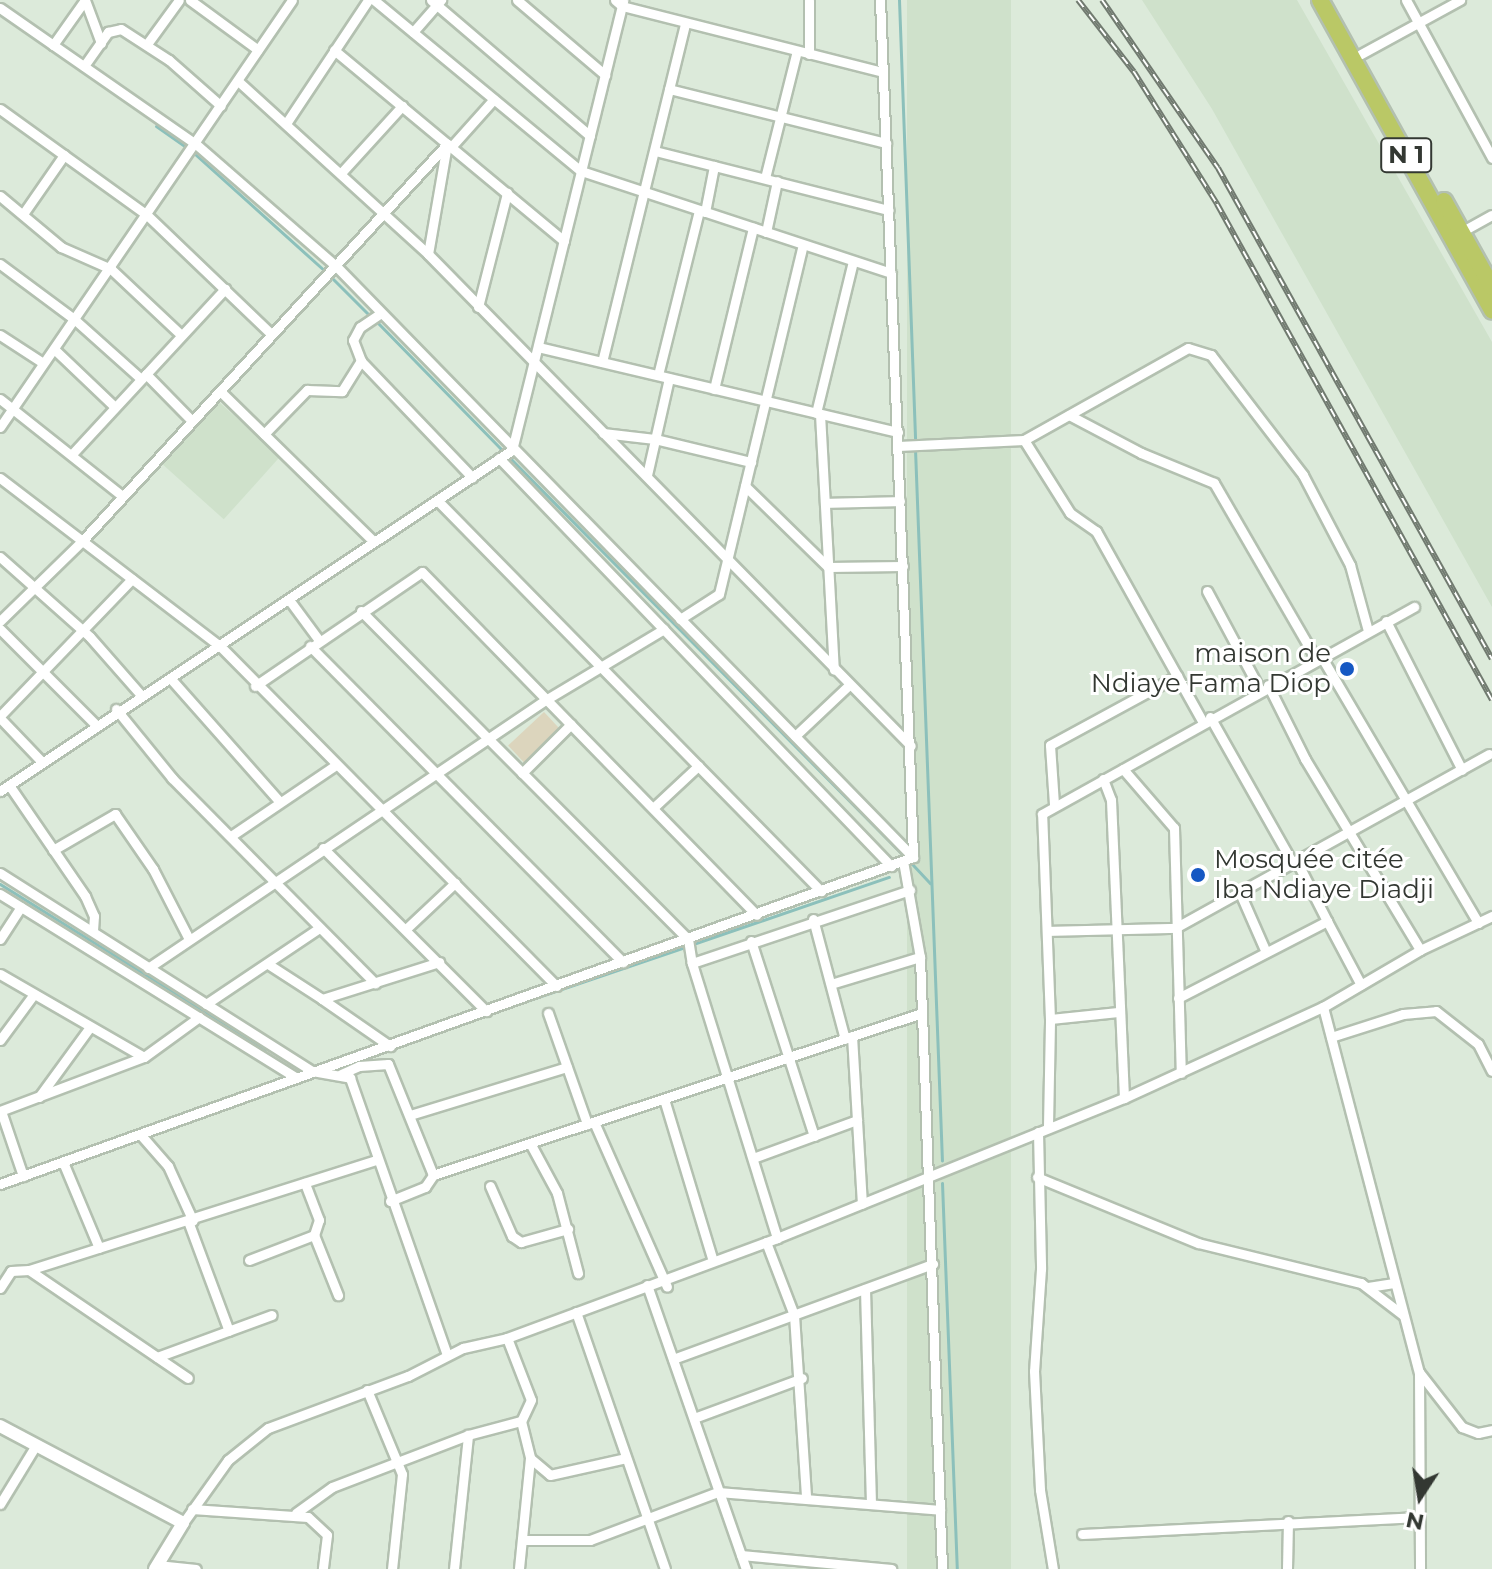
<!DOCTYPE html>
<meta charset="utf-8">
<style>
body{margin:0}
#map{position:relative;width:1492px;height:1569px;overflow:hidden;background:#dceada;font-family:Montserrat,sans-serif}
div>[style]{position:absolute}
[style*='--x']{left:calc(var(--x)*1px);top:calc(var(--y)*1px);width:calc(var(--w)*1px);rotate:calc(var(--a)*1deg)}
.built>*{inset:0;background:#cfe1cb;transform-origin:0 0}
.green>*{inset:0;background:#dcd5bd;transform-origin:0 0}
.stream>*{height:3px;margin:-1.5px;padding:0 1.5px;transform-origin:1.5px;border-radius:1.5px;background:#8cc0bb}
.roads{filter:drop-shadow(2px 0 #b3c0b0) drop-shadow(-2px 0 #b3c0b0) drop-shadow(0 2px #b3c0b0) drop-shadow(0 -2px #b3c0b0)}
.street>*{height:9px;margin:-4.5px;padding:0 4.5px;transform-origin:4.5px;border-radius:4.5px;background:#fff}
.secondary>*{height:12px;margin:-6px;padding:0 6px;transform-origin:6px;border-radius:6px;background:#fff}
.highway>*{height:16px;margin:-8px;padding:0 8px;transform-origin:8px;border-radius:8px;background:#bac866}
.rail>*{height:6px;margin-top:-3px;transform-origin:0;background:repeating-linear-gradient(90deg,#fff 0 9px,#717a70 0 18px);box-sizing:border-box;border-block:2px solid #717a70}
.dots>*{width:22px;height:22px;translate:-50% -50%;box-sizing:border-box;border:4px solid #fff;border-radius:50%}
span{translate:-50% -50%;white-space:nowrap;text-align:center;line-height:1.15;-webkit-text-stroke:6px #fff;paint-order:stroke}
.shield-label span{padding:2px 6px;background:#fff;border:2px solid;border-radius:6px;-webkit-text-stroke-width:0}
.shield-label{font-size:24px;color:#333832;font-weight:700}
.poi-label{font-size:26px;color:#333832}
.right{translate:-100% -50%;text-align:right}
.left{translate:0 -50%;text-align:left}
.north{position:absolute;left:1380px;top:1457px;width:80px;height:80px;-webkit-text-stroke:6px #fff;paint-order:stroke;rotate:192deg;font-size:22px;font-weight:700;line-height:32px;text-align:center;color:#333832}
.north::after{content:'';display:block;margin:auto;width:28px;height:36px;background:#333832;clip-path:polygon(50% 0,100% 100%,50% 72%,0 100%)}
</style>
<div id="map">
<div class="built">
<div style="left:907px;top:0;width:104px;height:1570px"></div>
<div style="clip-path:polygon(1142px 0,1297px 0,1492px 342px,1492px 607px,1212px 109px)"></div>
<div style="left:219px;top:402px;width:82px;height:84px;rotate:42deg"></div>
</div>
<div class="green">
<div style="left:544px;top:712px;width:25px;height:49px;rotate:47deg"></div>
</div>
<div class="stream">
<div style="--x:899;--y:0;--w:441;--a:87.9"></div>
<div style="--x:156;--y:126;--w:37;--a:35"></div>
<div style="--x:196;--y:155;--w:173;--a:42"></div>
<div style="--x:332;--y:278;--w:52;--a:45"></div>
<div style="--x:377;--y:322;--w:180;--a:45.7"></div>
<div style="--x:915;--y:449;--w:712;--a:87.83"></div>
<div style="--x:508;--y:456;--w:560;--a:45.29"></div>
<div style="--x:913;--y:865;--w:25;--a:47"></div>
<div style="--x:0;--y:884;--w:312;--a:31.9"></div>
<div style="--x:693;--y:944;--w:207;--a:-18.9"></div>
<div style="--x:488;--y:1014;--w:208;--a:-18.8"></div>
<div style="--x:942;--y:1183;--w:386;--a:87.8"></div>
</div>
<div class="roads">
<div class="street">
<div style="--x:190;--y:0;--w:84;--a:36.3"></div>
<div style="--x:374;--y:0;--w:268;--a:39.6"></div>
<div style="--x:581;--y:171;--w:326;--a:18.2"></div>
<div style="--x:431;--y:0;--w:209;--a:40.5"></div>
<div style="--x:517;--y:0;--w:116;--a:40.4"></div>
<div style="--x:615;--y:0;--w:9;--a:41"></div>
<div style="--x:622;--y:6;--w:269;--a:14.2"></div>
<div style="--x:880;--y:0;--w:858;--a:87.79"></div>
<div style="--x:1406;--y:0;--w:180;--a:61.4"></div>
<div style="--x:0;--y:8;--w:239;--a:34.8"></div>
<div style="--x:196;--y:144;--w:187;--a:41.1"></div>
<div style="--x:337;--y:267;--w:825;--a:45.69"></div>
<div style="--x:413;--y:32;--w:43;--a:-48.8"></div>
<div style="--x:147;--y:44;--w:54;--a:-54"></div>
<div style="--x:53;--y:45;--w:55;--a:-54.6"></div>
<div style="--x:85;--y:0;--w:46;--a:69.6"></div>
<div style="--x:334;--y:50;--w:299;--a:39.7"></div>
<div style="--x:809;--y:54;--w:54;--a:-90"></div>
<div style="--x:1361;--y:54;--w:113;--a:-28.6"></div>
<div style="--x:84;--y:66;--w:42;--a:-54.8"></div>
<div style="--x:108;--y:32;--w:13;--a:-13"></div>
<div style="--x:121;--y:29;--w:57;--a:32.9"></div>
<div style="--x:169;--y:60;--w:69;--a:41.5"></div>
<div style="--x:238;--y:81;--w:257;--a:42.3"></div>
<div style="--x:428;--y:254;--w:689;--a:45.53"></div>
<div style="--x:669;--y:89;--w:224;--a:14"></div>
<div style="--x:0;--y:109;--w:181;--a:35.8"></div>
<div style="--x:147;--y:215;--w:172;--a:43.8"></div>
<div style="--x:287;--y:122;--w:146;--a:-56.4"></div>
<div style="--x:451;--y:147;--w:64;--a:-48.1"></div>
<div style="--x:655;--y:151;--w:241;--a:14.2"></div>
<div style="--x:341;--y:173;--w:91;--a:-47.7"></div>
<div style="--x:765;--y:178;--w:131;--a:-75.9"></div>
<div style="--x:0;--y:196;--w:80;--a:39.9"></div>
<div style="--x:61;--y:247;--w:55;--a:23.7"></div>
<div style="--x:111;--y:269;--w:96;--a:43.3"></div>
<div style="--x:705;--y:212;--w:47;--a:-78.9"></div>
<div style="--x:23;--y:214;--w:72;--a:-55.2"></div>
<div style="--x:766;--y:232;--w:52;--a:-77.8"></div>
<div style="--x:1461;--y:232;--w:35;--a:-29"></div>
<div style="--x:428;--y:254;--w:112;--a:-80.2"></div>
<div style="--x:0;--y:264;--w:92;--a:36.6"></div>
<div style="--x:74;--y:319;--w:90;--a:41.8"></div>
<div style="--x:478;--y:307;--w:118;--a:-75.7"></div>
<div style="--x:381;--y:313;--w:25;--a:146"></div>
<div style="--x:360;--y:327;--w:15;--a:118"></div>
<div style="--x:353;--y:340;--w:22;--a:69"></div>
<div style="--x:361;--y:361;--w:161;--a:46.3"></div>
<div style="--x:0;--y:335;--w:51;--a:33.1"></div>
<div style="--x:538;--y:347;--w:370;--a:13.3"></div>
<div style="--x:54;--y:349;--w:84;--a:43.6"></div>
<div style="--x:602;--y:362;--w:349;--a:-76.2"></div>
<div style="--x:146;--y:374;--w:64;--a:45.6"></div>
<div style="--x:658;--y:375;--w:170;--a:-76"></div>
<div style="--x:714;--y:389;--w:166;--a:-76.4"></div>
<div style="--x:221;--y:392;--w:213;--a:44.4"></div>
<div style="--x:0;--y:399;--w:154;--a:38.4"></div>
<div style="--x:816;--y:413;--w:156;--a:-76.3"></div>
<div style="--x:820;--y:414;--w:256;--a:86.9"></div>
<div style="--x:1069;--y:415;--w:81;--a:27.8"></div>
<div style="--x:1141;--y:453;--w:79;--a:22.3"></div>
<div style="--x:1214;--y:483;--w:203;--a:59.9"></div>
<div style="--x:0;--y:427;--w:517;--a:-55.63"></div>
<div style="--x:603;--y:433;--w:52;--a:6.6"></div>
<div style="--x:655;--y:439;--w:99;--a:13.5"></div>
<div style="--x:264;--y:434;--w:62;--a:-45.7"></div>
<div style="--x:307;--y:390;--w:35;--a:2"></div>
<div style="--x:342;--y:391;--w:36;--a:-58"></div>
<div style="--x:1024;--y:440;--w:86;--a:57.8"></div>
<div style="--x:1070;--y:513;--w:32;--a:35"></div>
<div style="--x:1096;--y:531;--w:218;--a:60.8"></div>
<div style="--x:898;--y:446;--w:126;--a:-2.7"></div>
<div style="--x:1024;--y:440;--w:188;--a:-29.3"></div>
<div style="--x:1188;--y:348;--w:24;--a:17"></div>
<div style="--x:1211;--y:355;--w:151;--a:52.5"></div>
<div style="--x:1303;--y:475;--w:102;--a:62.4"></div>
<div style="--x:1350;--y:565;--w:68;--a:74.7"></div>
<div style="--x:73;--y:453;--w:224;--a:-47.2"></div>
<div style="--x:499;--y:458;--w:566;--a:46.15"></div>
<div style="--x:647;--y:475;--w:99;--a:-77.2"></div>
<div style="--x:0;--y:478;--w:278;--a:37.4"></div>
<div style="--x:221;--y:647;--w:477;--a:45.3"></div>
<div style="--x:745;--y:486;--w:116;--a:44.3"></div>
<div style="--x:828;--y:567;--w:75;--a:-0.8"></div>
<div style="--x:438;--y:501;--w:547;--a:45.52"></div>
<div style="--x:825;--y:503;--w:75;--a:-1.5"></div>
<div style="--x:0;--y:557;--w:120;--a:41.6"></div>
<div style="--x:90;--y:637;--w:77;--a:48.7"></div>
<div style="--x:1207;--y:591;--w:112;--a:61.8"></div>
<div style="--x:290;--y:601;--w:47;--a:53.6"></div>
<div style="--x:361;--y:611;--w:463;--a:45.1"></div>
<div style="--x:688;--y:939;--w:24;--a:81"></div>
<div style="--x:680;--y:619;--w:46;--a:-32.7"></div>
<div style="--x:719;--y:594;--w:359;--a:-76.5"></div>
<div style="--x:0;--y:621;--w:116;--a:-44.3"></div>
<div style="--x:83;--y:540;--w:538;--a:-47.41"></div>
<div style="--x:1386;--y:621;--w:167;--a:63"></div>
<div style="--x:0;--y:629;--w:134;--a:45"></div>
<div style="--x:310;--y:646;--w:445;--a:45.3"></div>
<div style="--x:1321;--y:656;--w:310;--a:59.5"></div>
<div style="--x:171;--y:679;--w:162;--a:48.5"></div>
<div style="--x:1268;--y:685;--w:83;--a:63.4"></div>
<div style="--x:1305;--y:759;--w:223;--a:58.9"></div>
<div style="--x:255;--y:686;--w:202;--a:-34.3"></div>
<div style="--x:422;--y:572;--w:479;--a:45.7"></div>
<div style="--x:116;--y:709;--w:89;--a:50.9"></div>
<div style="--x:172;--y:778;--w:289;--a:45.3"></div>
<div style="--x:0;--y:716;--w:190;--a:-46.1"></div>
<div style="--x:1210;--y:717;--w:167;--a:60.5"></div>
<div style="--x:0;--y:718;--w:61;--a:46.3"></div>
<div style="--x:795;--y:736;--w:74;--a:-43.4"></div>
<div style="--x:1123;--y:769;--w:78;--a:49.2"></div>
<div style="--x:1174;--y:828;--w:245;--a:88.4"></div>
<div style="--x:522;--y:773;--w:69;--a:-45"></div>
<div style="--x:1103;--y:779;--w:22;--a:69"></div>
<div style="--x:1111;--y:800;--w:298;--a:87.5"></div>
<div style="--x:9;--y:785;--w:135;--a:55.6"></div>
<div style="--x:85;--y:896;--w:22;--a:66"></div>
<div style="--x:94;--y:916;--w:15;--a:94"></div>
<div style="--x:0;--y:791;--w:615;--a:-33.66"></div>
<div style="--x:512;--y:450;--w:463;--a:-76.1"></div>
<div style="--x:1054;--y:804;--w:59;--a:-93.9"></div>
<div style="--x:1050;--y:745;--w:145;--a:-28.5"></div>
<div style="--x:653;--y:808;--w:62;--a:-43"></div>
<div style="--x:231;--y:836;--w:127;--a:-34.1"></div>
<div style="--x:323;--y:848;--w:231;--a:45"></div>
<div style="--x:53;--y:850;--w:72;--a:-30.1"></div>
<div style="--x:115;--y:814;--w:67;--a:55.4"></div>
<div style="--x:153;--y:869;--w:76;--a:62.8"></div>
<div style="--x:903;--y:861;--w:97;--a:80"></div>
<div style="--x:920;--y:957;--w:612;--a:87.94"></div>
<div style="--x:0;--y:873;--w:370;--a:32.4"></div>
<div style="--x:312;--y:1071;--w:39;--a:10"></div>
<div style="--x:350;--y:1078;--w:293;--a:70.7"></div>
<div style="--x:1240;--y:893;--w:62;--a:66.3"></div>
<div style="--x:0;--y:894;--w:347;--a:31.8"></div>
<div style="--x:813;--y:919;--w:124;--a:75.1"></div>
<div style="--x:1327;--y:921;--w:72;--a:62"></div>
<div style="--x:407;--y:928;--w:66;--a:-43.2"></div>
<div style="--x:1049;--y:931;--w:126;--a:-1.4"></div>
<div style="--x:1175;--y:928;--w:359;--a:-29"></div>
<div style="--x:0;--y:939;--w:38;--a:-57"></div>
<div style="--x:751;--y:941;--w:205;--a:72.1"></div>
<div style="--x:268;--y:964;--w:64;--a:32.9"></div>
<div style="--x:322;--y:999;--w:123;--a:-17.5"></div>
<div style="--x:148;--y:968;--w:481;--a:-34"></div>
<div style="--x:547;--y:699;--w:136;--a:-30.9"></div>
<div style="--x:0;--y:974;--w:166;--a:30"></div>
<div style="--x:831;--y:984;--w:93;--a:-16.9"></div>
<div style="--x:1178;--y:998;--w:168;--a:-27.3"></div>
<div style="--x:1327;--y:921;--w:68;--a:-116.9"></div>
<div style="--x:322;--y:999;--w:83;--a:34.7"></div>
<div style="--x:206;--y:1004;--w:136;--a:-33.9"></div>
<div style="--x:1323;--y:1007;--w:377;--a:75.3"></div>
<div style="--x:1419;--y:1372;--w:197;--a:89.7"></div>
<div style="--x:1118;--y:1012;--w:68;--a:174.1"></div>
<div style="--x:1050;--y:1019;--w:205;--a:-92.2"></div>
<div style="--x:1042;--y:814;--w:426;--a:-29.1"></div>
<div style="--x:548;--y:1013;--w:118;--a:70.6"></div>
<div style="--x:852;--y:1036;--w:168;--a:86.6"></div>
<div style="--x:1331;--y:1037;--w:76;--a:-17.7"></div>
<div style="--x:1403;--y:1014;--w:33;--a:-5"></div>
<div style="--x:1436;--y:1011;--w:53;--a:38.2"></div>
<div style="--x:1478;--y:1044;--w:30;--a:63"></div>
<div style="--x:0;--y:1040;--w:57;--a:-53.5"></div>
<div style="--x:341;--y:1074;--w:20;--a:-24"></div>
<div style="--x:359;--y:1066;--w:29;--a:-4"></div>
<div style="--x:388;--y:1064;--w:120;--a:67.9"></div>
<div style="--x:39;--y:1097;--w:87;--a:-53.9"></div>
<div style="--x:664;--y:1099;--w:169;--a:73.2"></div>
<div style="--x:0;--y:1111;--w:154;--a:-20.6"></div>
<div style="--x:144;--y:1057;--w:68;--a:-36"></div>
<div style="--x:1;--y:1111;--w:69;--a:71.3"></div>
<div style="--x:410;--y:1115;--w:164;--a:-17"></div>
<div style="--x:594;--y:1122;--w:180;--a:66.1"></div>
<div style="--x:1048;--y:1126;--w:107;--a:-88.9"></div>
<div style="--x:1038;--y:1132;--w:137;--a:88.7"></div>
<div style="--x:1041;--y:1269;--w:102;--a:93.9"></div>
<div style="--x:1034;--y:1371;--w:119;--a:87.1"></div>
<div style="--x:1040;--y:1490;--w:80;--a:80.7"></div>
<div style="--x:140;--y:1134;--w:43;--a:48.8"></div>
<div style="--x:168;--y:1166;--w:60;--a:65.6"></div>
<div style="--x:530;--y:1143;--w:57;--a:61.6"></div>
<div style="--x:557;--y:1193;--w:83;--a:75.3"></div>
<div style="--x:753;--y:1158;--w:111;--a:-20.1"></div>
<div style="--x:63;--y:1162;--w:93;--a:67.3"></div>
<div style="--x:1037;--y:1177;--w:174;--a:22.3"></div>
<div style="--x:1198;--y:1243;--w:168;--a:13.8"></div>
<div style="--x:1361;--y:1283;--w:53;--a:37.3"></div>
<div style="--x:0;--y:1184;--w:970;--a:-19.71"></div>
<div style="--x:490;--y:1186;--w:55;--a:66.3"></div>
<div style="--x:512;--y:1236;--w:11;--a:34"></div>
<div style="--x:521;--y:1242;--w:49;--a:-15.5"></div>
<div style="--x:390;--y:1201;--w:38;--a:-22"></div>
<div style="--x:425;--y:1187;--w:14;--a:-56"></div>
<div style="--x:433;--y:1175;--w:515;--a:-18.33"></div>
<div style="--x:188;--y:1221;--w:117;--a:69.6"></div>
<div style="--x:314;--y:1235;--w:65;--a:68.2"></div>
<div style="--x:777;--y:1238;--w:288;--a:-107.2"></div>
<div style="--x:692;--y:963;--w:230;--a:-18.5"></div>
<div style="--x:766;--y:1242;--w:78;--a:69"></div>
<div style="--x:794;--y:1315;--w:181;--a:86.2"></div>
<div style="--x:249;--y:1260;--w:70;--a:-21"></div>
<div style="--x:314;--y:1235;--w:16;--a:-72"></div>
<div style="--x:319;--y:1220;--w:40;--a:-111"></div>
<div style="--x:29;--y:1270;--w:364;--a:-17.6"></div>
<div style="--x:647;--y:1285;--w:301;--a:70.8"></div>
<div style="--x:1368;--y:1287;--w:26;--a:-9"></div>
<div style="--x:0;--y:1288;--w:20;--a:-57"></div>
<div style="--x:11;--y:1271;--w:18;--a:-3"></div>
<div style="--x:29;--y:1270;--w:192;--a:34.2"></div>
<div style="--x:865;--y:1289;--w:214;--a:88.4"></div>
<div style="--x:576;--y:1312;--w:272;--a:70.9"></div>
<div style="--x:507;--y:1338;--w:66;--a:68.8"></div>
<div style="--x:531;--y:1400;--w:23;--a:115"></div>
<div style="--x:521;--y:1421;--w:38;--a:76"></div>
<div style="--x:530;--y:1458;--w:112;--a:95.7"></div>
<div style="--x:157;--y:1357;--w:122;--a:-20.1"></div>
<div style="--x:673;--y:1359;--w:277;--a:-20.1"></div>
<div style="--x:1419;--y:1372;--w:70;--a:52"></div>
<div style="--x:1462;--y:1427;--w:17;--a:21"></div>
<div style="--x:1478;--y:1433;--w:14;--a:-12"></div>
<div style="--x:367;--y:1390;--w:91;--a:67.4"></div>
<div style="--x:402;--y:1474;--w:96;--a:96"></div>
<div style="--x:694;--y:1418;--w:115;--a:-20.3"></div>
<div style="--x:530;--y:1458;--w:26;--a:40"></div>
<div style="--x:550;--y:1475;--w:78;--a:-12.6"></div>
<div style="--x:0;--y:1504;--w:69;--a:-58.6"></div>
<div style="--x:192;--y:1509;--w:116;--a:3.9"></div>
<div style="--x:308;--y:1517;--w:26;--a:43"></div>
<div style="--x:327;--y:1535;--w:34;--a:97"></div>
<div style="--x:296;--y:1513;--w:44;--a:-35.8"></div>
<div style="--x:332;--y:1487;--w:146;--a:-20.9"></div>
<div style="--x:468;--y:1435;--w:55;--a:-14.8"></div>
<div style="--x:183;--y:1523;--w:77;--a:-54.5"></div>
<div style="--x:228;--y:1460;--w:51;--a:-38.7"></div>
<div style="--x:268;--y:1428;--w:149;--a:-20.4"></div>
<div style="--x:408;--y:1376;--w:62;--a:-27"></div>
<div style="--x:463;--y:1348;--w:45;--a:-12.8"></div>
<div style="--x:507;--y:1338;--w:288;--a:-20.3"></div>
<div style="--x:777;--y:1238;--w:374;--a:-22"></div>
<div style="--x:1124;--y:1098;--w:219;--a:-24.6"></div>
<div style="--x:1323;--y:1007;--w:113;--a:-30.4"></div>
<div style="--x:1420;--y:950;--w:80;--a:-25.3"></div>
<div style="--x:1082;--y:1534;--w:338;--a:-2.9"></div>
<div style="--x:522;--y:1540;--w:68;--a:0"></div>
<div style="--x:590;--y:1540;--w:137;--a:-20.6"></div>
<div style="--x:718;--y:1492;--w:223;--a:4.6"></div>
<div style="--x:741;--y:1555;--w:151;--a:5.3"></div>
<div style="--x:157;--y:1565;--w:39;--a:6"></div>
<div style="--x:454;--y:1569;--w:135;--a:-84"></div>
<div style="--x:1287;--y:1569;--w:48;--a:-88.8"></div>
</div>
<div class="secondary">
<div style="--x:0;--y:1426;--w:207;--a:27.9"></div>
<div style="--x:183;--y:1523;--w:54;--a:121.3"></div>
</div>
<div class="highway">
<div style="--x:1320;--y:0;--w:355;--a:61"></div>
<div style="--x:1444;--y:201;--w:98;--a:60.8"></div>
</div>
</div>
<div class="rail">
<div style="--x:1078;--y:0;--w:91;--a:52.1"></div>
<div style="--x:1134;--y:72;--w:156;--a:57.8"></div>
<div style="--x:1217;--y:204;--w:567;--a:60.99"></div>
<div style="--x:1102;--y:0;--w:204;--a:55.4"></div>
<div style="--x:1218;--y:168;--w:562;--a:60.84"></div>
</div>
<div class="dots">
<div style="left:1347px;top:669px;background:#1658c3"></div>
<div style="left:1198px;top:875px;background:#1658c3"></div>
</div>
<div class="shield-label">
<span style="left:1406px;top:155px">N 1</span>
</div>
<div class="poi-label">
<span class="right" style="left:1331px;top:669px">maison de<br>Ndiaye Fama Diop</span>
<span class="left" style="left:1214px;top:875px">Mosquée citée<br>Iba Ndiaye Diadji</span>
</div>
<div class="north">N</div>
</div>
